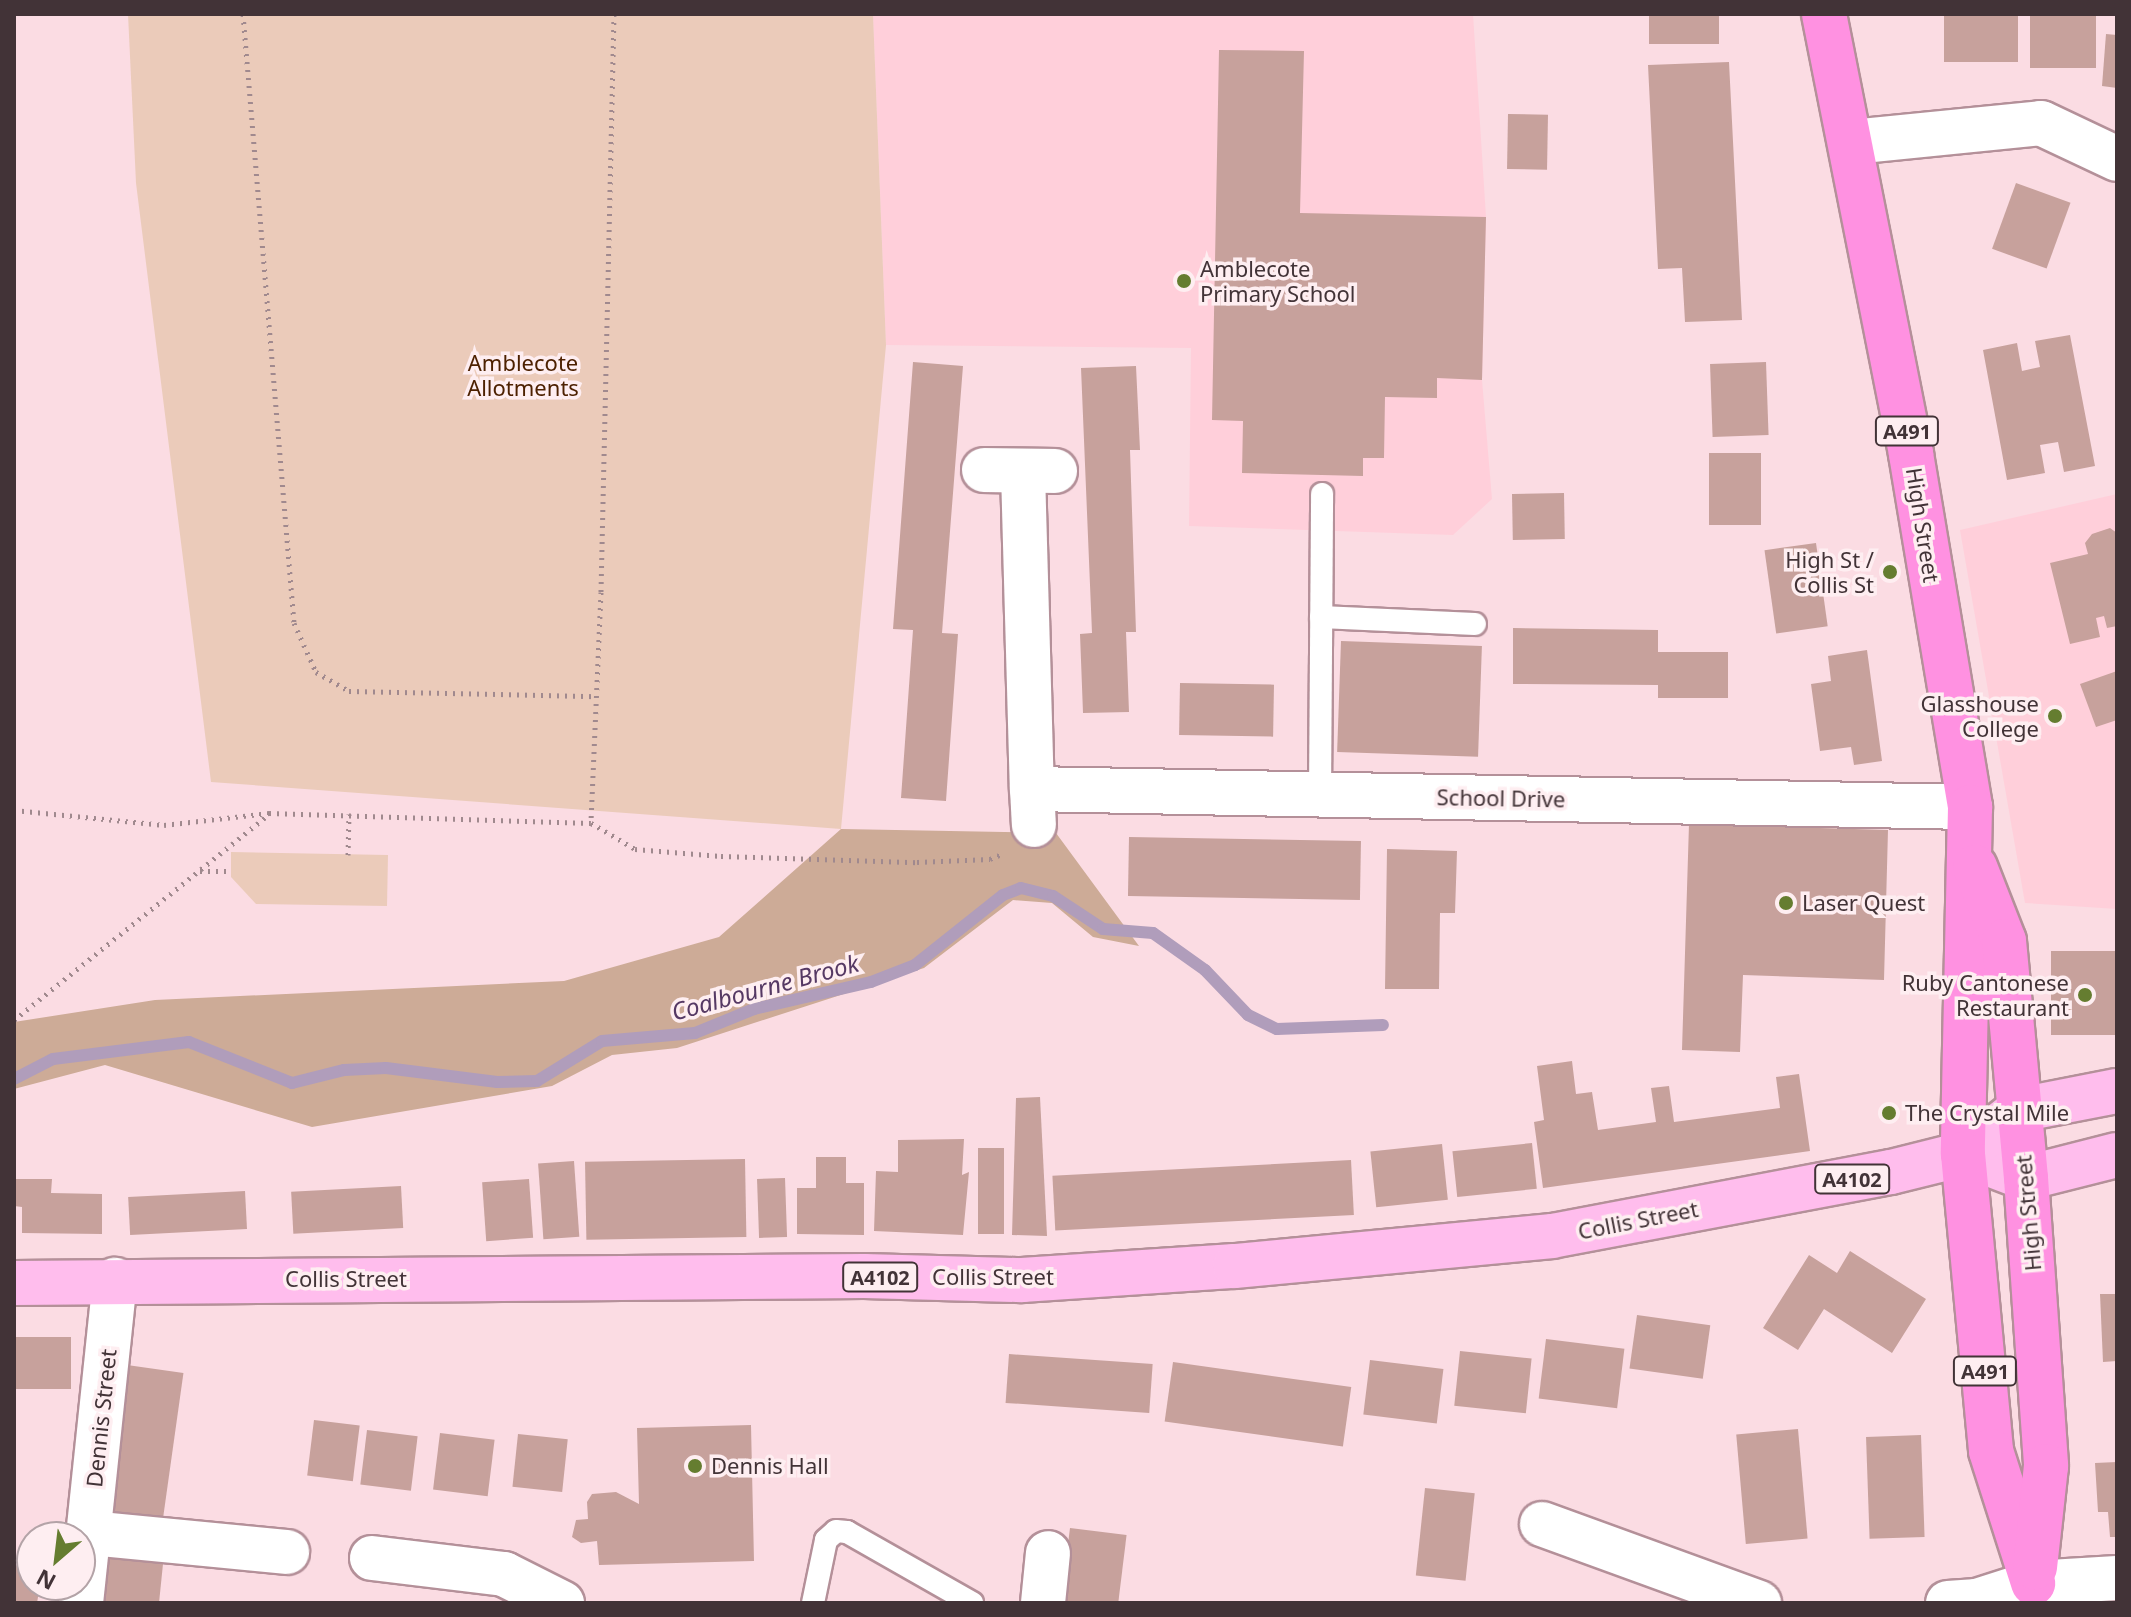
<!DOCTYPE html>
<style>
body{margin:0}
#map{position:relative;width:2131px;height:1617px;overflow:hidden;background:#fbdce3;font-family:"Noto Sans",sans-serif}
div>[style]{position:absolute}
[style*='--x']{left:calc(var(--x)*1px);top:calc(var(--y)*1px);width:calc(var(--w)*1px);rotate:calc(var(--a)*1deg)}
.built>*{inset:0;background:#ffcfda}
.green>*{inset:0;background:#ebcbba}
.forest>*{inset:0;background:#cdab97}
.stream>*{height:12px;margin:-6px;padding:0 6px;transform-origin:6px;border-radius:6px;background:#b09dbb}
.building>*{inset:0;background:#c7a19c;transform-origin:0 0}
.path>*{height:5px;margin-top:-2.5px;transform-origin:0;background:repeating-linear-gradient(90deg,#a0898e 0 2px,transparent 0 8px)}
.roads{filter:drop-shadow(2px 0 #b49099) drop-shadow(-2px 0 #b49099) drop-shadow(0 2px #b49099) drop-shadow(0 -2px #b49099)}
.lane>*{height:22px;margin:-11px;padding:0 11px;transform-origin:11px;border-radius:11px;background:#fff}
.street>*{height:44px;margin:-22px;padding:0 22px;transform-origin:22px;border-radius:22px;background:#fff}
.primary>*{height:44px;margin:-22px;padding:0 22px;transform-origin:22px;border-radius:22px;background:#ffbded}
.highway>*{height:44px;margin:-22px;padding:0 22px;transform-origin:22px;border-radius:22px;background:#ff91e1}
.dots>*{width:22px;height:22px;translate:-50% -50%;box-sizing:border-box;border:4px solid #feeef1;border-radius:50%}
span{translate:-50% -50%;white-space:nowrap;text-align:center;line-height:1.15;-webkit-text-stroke:7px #feeef1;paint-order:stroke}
.shield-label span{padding:2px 6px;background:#feeef1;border:2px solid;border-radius:6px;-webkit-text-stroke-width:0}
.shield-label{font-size:20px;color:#423337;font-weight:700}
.poi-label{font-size:22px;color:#423337}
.left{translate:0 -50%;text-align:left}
.right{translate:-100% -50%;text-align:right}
.park-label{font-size:22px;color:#4d2101}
.street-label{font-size:22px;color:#423337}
.water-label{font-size:24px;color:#563964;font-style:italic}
.frame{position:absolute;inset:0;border:16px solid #423337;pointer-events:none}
.north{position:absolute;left:16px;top:1521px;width:80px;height:80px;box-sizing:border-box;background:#feeef1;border:2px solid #b3a3a7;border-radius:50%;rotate:208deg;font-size:22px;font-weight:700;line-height:32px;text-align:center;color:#423337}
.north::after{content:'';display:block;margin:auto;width:28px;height:36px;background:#657d30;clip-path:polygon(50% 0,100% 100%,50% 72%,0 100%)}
</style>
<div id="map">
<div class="built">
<div style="clip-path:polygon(873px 14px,1473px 14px,1486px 217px,1482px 380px,1492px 499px,1453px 535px,1189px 526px,1191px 348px,886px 345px)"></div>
<div style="clip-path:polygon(2117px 494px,2117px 909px,2025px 903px,1960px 530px)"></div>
</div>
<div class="green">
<div style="clip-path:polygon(128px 14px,873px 14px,886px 345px,841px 829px,211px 782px,136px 183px)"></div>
<div style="clip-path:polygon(231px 852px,388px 855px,387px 906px,256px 904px,231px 877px)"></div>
</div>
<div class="forest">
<div style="clip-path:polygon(841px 829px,1056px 833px,1139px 946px,1093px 937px,1052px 903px,1013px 900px,924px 968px,677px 1048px,612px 1055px,552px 1086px,312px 1127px,105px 1065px,14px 1089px,14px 1022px,155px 1000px,564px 981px,719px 937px)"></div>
</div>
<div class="stream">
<div style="--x:14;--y:1079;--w:44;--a:-27.1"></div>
<div style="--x:53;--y:1059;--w:137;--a:-7.1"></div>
<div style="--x:189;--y:1042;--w:111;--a:21.7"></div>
<div style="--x:292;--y:1083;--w:54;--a:-14"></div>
<div style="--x:344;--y:1070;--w:42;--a:-2.7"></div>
<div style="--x:386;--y:1068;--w:112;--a:7.2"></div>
<div style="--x:497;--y:1082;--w:40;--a:-1.4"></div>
<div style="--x:537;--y:1081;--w:76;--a:-31.6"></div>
<div style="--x:602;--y:1041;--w:93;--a:-4.9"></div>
<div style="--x:695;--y:1033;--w:64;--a:-22.1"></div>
<div style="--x:754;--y:1009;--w:120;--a:-13"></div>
<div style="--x:871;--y:982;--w:47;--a:-21.1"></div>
<div style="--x:915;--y:965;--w:112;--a:-38.5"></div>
<div style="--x:1003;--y:895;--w:19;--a:-21"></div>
<div style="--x:1021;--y:888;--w:33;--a:14"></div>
<div style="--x:1053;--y:896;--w:60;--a:33.4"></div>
<div style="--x:1103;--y:929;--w:50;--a:4.6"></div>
<div style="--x:1153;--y:933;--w:64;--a:35.4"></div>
<div style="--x:1205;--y:970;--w:62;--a:46.3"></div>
<div style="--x:1248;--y:1015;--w:32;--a:26"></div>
<div style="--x:1277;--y:1029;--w:106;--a:-2.2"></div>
</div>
<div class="building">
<div style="left:1649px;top:14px;width:70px;height:30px"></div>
<div style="left:1944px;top:14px;width:74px;height:48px"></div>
<div style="left:2030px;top:14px;width:66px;height:54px"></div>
<div style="clip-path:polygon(2106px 34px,2117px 35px,2117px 88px,2102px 86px)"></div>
<div style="clip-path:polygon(1219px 50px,1304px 51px,1300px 213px,1486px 217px,1482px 380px,1437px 378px,1437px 398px,1385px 397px,1384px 458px,1363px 458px,1363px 476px,1242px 473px,1243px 421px,1212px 420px)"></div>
<div style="clip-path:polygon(1729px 62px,1742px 320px,1685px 322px,1682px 268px,1658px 269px,1648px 65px)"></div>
<div style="left:1508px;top:114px;width:40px;height:55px;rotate:1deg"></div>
<div style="left:2016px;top:183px;width:58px;height:70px;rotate:20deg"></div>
<div style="clip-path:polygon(2070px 335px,2095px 466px,2064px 472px,2058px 442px,2040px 445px,2045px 473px,2007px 480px,1983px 350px,2017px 343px,2022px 371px,2040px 367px,2035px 341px)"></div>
<div style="clip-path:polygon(913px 362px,963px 366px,942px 633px,958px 634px,946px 801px,901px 798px,913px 630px,893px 629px)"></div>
<div style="left:1766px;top:362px;width:73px;height:56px;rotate:88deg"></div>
<div style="clip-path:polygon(1136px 366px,1140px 450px,1130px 450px,1136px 632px,1126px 632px,1129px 712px,1083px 713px,1080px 634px,1092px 633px,1081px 368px)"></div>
<div style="left:1709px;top:453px;width:52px;height:72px"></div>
<div style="left:1564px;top:493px;width:46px;height:52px;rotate:89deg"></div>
<div style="clip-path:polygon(2110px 528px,2117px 533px,2117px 626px,2107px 628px,2104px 616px,2096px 618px,2100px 637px,2070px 644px,2050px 563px,2088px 554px,2085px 543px,2092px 534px)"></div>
<div style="left:1816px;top:543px;width:84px;height:52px;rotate:82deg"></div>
<div style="clip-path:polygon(1513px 628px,1658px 630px,1658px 652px,1728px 652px,1728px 698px,1658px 698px,1658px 685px,1513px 684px)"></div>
<div style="left:1341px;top:641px;width:141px;height:111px;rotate:2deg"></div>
<div style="clip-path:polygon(1867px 650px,1882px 761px,1854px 765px,1851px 747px,1820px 751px,1811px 684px,1831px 681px,1828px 656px)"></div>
<div style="clip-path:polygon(2117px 671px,2117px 720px,2096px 727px,2080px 684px)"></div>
<div style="left:1180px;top:683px;width:94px;height:52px;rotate:1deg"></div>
<div style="clip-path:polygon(1689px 824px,1888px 830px,1884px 980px,1743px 975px,1740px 1052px,1682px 1050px)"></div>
<div style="left:1129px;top:837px;width:232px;height:59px;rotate:1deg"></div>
<div style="clip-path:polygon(1387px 849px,1457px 851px,1455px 913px,1440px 913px,1439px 989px,1385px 989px)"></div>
<div style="left:2117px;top:951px;width:84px;height:66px;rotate:90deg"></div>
<div style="clip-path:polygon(1572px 1061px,1576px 1094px,1592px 1092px,1598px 1130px,1656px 1122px,1651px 1088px,1669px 1086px,1674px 1122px,1780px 1108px,1776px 1077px,1799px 1074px,1810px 1151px,1543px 1188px,1534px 1122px,1544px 1120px,1537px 1066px)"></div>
<div style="clip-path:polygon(1040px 1097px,1047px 1236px,1012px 1235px,1016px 1098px)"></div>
<div style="clip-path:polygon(964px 1139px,962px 1175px,969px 1172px,963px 1235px,874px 1231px,876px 1171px,898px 1172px,898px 1140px)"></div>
<div style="left:1532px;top:1143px;width:46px;height:80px;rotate:84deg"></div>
<div style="left:1442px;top:1144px;width:56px;height:72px;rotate:84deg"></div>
<div style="left:1004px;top:1148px;width:86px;height:26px;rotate:90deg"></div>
<div style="clip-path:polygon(816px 1157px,846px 1157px,846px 1183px,864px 1183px,864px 1235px,797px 1234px,797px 1188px,816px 1188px)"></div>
<div style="left:745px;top:1159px;width:78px;height:160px;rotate:89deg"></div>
<div style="left:1351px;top:1160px;width:55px;height:299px;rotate:87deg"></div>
<div style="left:574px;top:1161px;width:76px;height:36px;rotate:86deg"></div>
<div style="left:785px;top:1178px;width:59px;height:28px;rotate:88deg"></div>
<div style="clip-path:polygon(14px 1179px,52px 1179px,51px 1193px,102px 1194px,102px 1234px,22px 1233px,22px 1207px,14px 1206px)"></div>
<div style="left:529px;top:1179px;width:59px;height:47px;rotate:86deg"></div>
<div style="left:401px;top:1186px;width:42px;height:110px;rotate:87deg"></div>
<div style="left:245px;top:1191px;width:38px;height:117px;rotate:87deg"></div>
<div style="clip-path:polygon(1850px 1251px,1926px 1299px,1892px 1353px,1824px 1309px,1798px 1350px,1763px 1328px,1809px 1255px,1837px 1273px)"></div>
<div style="clip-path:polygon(2100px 1294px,2117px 1294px,2117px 1361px,2103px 1362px)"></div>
<div style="left:1637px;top:1315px;width:74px;height:54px;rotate:8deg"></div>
<div style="left:14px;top:1337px;width:57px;height:52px"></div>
<div style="left:1546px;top:1339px;width:79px;height:60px;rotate:7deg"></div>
<div style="left:1460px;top:1351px;width:72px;height:55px;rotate:6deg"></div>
<div style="left:1009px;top:1354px;width:144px;height:49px;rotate:4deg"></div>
<div style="left:1370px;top:1360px;width:74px;height:55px;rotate:7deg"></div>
<div style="left:1173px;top:1362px;width:180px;height:60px;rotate:8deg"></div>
<div style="left:127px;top:1365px;width:57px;height:148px;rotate:8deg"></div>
<div style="left:314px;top:1420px;width:46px;height:56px;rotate:7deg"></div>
<div style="clip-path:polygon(751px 1425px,754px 1561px,599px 1565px,597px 1541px,581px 1543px,572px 1537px,576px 1520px,588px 1519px,587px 1502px,592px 1494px,616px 1492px,639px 1504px,637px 1428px)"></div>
<div style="left:1798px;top:1429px;width:110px;height:62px;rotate:85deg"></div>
<div style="left:367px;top:1430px;width:51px;height:55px;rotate:7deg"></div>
<div style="left:440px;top:1433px;width:55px;height:57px;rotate:7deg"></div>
<div style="left:518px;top:1434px;width:50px;height:53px;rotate:6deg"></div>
<div style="left:1921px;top:1435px;width:102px;height:55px;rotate:88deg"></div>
<div style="clip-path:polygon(2117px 1462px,2117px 1537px,2110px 1537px,2108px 1512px,2098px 1512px,2095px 1463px)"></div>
<div style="left:1425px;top:1488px;width:50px;height:88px;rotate:6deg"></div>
<div style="left:1070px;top:1528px;width:57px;height:75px;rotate:7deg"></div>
<div style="clip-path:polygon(102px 1546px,164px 1554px,159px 1603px,95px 1603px)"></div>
<div style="clip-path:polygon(14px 1565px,32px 1568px,32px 1585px,40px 1585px,37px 1603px,14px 1603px)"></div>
</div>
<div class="path">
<div style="--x:243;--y:14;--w:611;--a:85.21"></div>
<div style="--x:294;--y:623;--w:54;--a:65.8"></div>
<div style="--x:316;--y:672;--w:38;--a:30"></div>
<div style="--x:349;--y:691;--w:247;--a:1.2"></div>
<div style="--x:614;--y:14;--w:578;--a:91.29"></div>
<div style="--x:601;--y:592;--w:231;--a:92.5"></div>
<div style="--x:591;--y:823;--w:51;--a:30.6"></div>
<div style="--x:635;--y:849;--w:86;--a:4.7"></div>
<div style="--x:721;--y:856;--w:196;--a:1.8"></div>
<div style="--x:917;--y:862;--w:73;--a:-2.4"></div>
<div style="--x:990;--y:859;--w:15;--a:-23"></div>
<div style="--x:14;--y:810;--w:151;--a:5.7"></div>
<div style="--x:164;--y:825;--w:106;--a:-6.5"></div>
<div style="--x:269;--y:813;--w:322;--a:1.8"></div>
<div style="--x:348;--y:855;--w:41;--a:-88.6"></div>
<div style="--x:200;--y:871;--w:31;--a:0"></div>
<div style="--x:14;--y:1020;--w:328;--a:-38.9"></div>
</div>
<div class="roads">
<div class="lane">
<div style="--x:1321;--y:617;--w:154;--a:2.6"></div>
<div style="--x:1320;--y:795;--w:301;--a:-89.6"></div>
<div style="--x:813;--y:1603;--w:64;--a:-78.3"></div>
<div style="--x:826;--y:1540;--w:13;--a:-42"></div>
<div style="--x:836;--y:1531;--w:11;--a:5"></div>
<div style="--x:847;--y:1532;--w:144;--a:29.6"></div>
</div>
<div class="street">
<div style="--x:1852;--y:142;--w:190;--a:-5.7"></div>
<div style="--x:2041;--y:123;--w:84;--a:25.3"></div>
<div style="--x:984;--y:470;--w:71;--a:0.8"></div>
<div style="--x:1023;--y:472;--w:317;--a:88.4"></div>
<div style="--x:1032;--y:789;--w:938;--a:1.1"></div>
<div style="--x:1032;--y:789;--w:36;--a:87"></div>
<div style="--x:1542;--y:1524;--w:231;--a:20"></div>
<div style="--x:90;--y:1533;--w:198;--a:5.5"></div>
<div style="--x:372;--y:1558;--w:133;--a:6.9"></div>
<div style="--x:504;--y:1574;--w:65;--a:26.6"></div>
<div style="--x:81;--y:1603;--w:325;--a:-84"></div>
<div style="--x:1043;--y:1603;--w:50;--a:-84.3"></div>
<div style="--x:1948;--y:1603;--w:29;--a:-4"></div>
<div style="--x:1977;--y:1601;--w:59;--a:-17.8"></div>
<div style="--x:2033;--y:1583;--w:84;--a:-3.4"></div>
</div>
<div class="primary">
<div style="--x:1963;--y:1154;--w:67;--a:20.9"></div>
<div style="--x:2026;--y:1178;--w:94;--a:-14.2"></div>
<div style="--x:14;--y:1283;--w:850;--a:-0.47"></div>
<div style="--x:864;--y:1276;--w:158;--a:1.5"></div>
<div style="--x:1022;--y:1280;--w:213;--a:-3.8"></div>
<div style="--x:1235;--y:1266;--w:318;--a:-5.4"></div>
<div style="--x:1552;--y:1236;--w:345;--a:-10.7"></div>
<div style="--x:1891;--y:1172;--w:74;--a:-14"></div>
<div style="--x:1963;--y:1154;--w:71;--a:-38.2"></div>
<div style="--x:2019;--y:1110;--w:100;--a:-11"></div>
</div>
<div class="highway">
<div style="--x:1824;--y:14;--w:449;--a:78.8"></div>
<div style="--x:1911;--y:454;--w:358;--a:80.5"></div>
<div style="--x:1970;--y:807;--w:347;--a:91.2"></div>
<div style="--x:1963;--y:1154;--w:298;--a:84.6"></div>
<div style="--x:1991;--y:1451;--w:139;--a:72.3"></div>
<div style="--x:1975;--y:867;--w:79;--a:68.6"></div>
<div style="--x:2004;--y:941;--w:238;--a:84.7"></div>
<div style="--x:2026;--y:1178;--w:289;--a:86"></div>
<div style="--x:2046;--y:1466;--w:102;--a:96.2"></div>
</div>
</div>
<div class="dots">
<div style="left:1184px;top:281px;background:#657d30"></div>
<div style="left:1890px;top:572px;background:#657d30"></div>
<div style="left:2055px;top:716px;background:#657d30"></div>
<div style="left:1786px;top:903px;background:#657d30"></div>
<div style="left:2085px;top:995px;background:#657d30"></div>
<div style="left:1889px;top:1113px;background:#657d30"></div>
<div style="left:695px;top:1466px;background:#657d30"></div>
</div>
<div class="shield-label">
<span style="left:1907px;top:431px">A491</span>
<span style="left:1852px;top:1179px">A4102</span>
<span style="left:880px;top:1277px">A4102</span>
<span style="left:1985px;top:1371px">A491</span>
</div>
<div class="poi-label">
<span class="left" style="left:1200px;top:281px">Amblecote<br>Primary School</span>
<span class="right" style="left:1874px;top:572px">High St /<br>Collis St</span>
<span class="right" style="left:2039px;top:716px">Glasshouse<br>College</span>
<span class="left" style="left:1802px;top:903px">Laser Quest</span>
<span class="right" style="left:2069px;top:995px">Ruby Cantonese<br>Restaurant</span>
<span class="left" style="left:1905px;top:1113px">The Crystal Mile</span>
<span class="left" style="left:711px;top:1466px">Dennis Hall</span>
</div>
<div class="park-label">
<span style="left:523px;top:375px">Amblecote<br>Allotments</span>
</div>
<div class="street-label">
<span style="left:1923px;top:525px;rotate:81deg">High Street</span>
<span style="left:1501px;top:798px;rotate:1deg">School Drive</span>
<span style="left:2028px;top:1213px;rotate:-95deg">High Street</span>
<span style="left:1638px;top:1220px;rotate:-11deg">Collis Street</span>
<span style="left:993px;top:1277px">Collis Street</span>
<span style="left:346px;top:1279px">Collis Street</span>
<span style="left:101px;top:1418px;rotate:-84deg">Dennis Street</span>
</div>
<div class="water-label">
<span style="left:765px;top:987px;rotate:-15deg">Coalbourne Brook</span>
</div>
<div class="frame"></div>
<div class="north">N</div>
</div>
